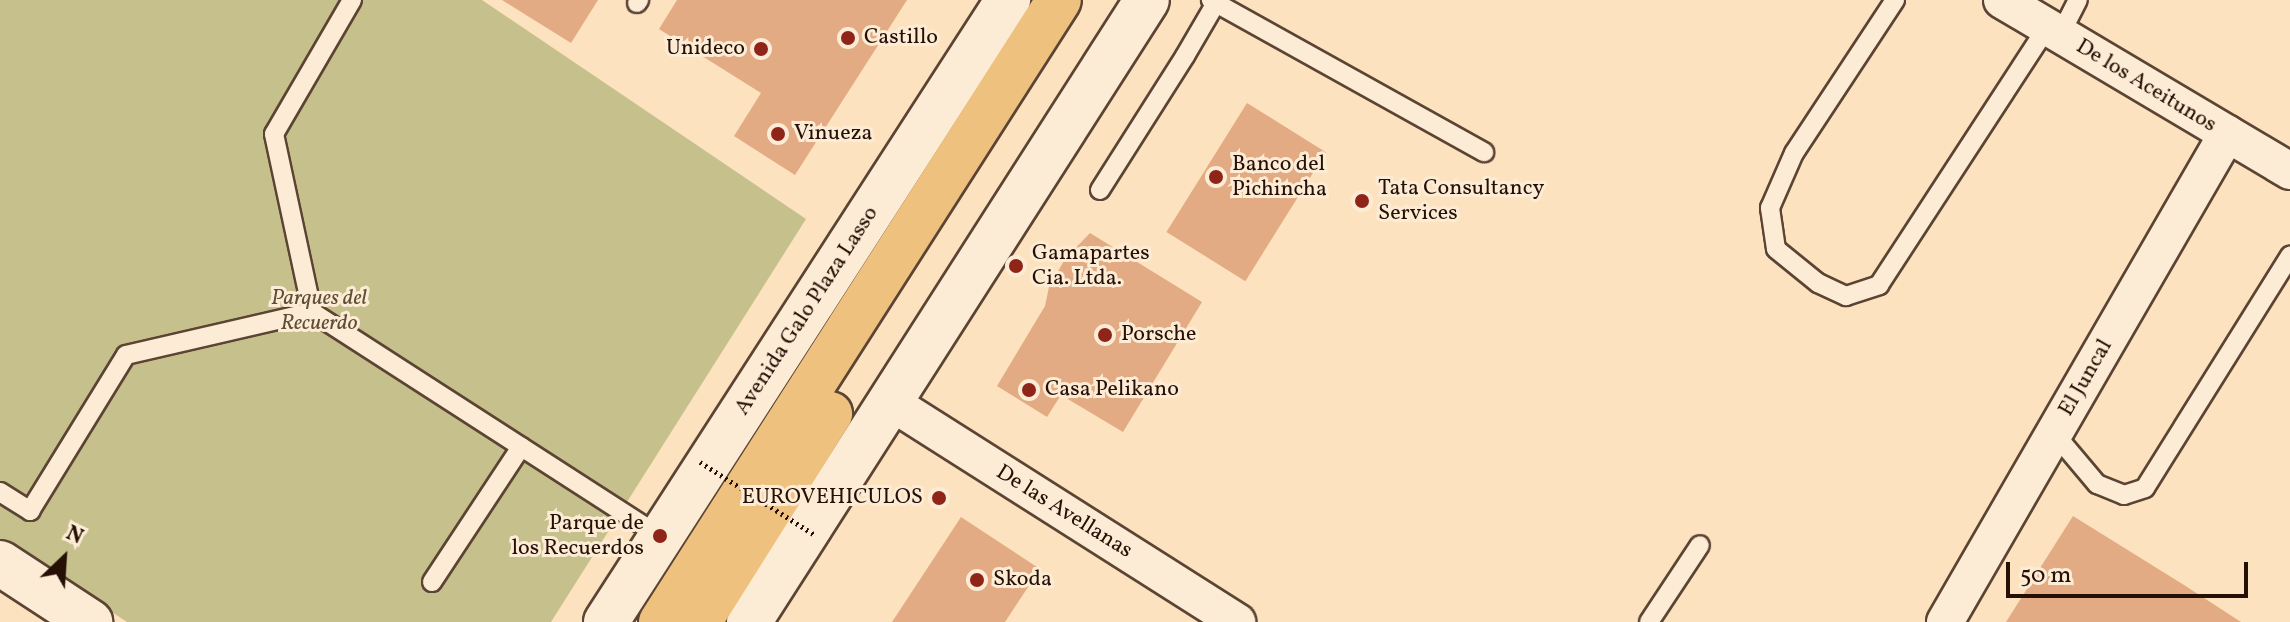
<!DOCTYPE html>
<style>
body{margin:0}
#map{position:relative;width:2290px;height:622px;overflow:hidden;background:#fce2be;font-family:Vollkorn,serif}
div>[style]{position:absolute}
[style*='--x']{left:calc(var(--x)*1px);top:calc(var(--y)*1px);width:calc(var(--w)*1px);rotate:calc(var(--a)*1deg)}
.green>*{inset:0;background:#c6c18c}
.building>*{inset:0;background:#e3ab83;transform-origin:0 0}
.roads{filter:drop-shadow(2px 0 #5c4434) drop-shadow(-2px 0 #5c4434) drop-shadow(0 2px #5c4434) drop-shadow(0 -2px #5c4434)}
.service>*{height:18px;margin:-9px;padding:0 9px;transform-origin:9px;border-radius:9px;background:#fdecd5}
.minor>*{height:36px;margin:-18px;padding:0 18px;transform-origin:18px;border-radius:18px;background:#fdecd5}
.tertiary>*{height:44px;margin:-22px;padding:0 22px;transform-origin:22px;border-radius:22px;background:#fdecd5}
.secondary>*{height:44px;margin:-22px;padding:0 22px;transform-origin:22px;border-radius:22px;background:#fdecd5}
.primary>*{height:44px;margin:-22px;padding:0 22px;transform-origin:22px;border-radius:22px;background:#eec17f}
.path-bridge>*{height:5px;margin-top:-2.5px;transform-origin:0;background:repeating-linear-gradient(90deg,#261006 0 2px,transparent 0 6px)}
.dots>*{width:22px;height:22px;translate:-50% -50%;box-sizing:border-box;border:4px solid #fdecd5;border-radius:50%}
span{translate:-50% -50%;white-space:nowrap;text-align:center;line-height:1.15;-webkit-text-stroke:6px #fdecd5;paint-order:stroke}
.poi-label{font-size:22px;color:#261006}
.left{translate:0 -50%;text-align:left}
.right{translate:-100% -50%;text-align:right}
.street-label{font-size:22px;color:#261006}
.park-label{font-size:22px;color:#5e4e35;font-style:italic}
.north{position:absolute;left:24px;top:518px;width:80px;height:80px;-webkit-text-stroke:6px #fdecd5;paint-order:stroke;rotate:25deg;font-size:22px;font-weight:700;line-height:32px;text-align:center;color:#261006}
.north::after{content:'';display:block;margin:auto;width:28px;height:36px;background:#261006;clip-path:polygon(50% 0,100% 100%,50% 72%,0 100%)}
.scale{position:absolute;left:2006px;top:562px;width:242px;height:36px;box-sizing:border-box;border:4px solid #261006;border-top:0;padding-left:10px;font-size:24px;line-height:28px;white-space:nowrap;color:#261006;-webkit-text-stroke:6px #fdecd5;paint-order:stroke}
</style>
<div id="map">
<div class="green">
<div style="clip-path:polygon(0 0,482px 0,806px 219px,551px 622px,127px 622px,0 539px)"></div>
</div>
<div class="building">
<div style="clip-path:polygon(502px 0,598px 0,571px 43px)"></div>
<div style="clip-path:polygon(677px 0,907px 0,795px 175px,734px 136px,761px 93px,659px 29px)"></div>
<div style="left:1247px;top:103px;width:93px;height:152px;rotate:32deg"></div>
<div style="clip-path:polygon(1090px 233px,1202px 302px,1123px 432px,1061px 395px,1047px 417px,997px 386px,1045px 306px,1049px 287px,1065px 259px)"></div>
<div style="clip-path:polygon(2073px 516px,2184px 585px,2241px 622px,2006px 622px)"></div>
<div style="clip-path:polygon(961px 517px,1040px 569px,1005px 622px,892px 622px)"></div>
</div>
<div class="roads">
<div class="service">
<div style="--x:352;--y:0;--w:155;--a:120.2"></div>
<div style="--x:274;--y:134;--w:182;--a:77.9"></div>
<div style="--x:312;--y:312;--w:414;--a:32.8"></div>
<div style="--x:1895;--y:0;--w:183;--a:123.4"></div>
<div style="--x:1794;--y:153;--w:60;--a:113.6"></div>
<div style="--x:1770;--y:208;--w:41;--a:81.7"></div>
<div style="--x:1776;--y:249;--w:54;--a:39"></div>
<div style="--x:1818;--y:283;--w:31;--a:25"></div>
<div style="--x:1846;--y:296;--w:35;--a:-18"></div>
<div style="--x:1879;--y:285;--w:308;--a:-56.9"></div>
<div style="--x:637;--y:3;--w:4;--a:-56"></div>
<div style="--x:1216;--y:3;--w:307;--a:29.1"></div>
<div style="--x:2060;--y:35;--w:39;--a:-63"></div>
<div style="--x:1100;--y:190;--w:159;--a:-57.6"></div>
<div style="--x:1185;--y:56;--w:61;--a:-59.7"></div>
<div style="--x:1216;--y:3;--w:6;--a:-149"></div>
<div style="--x:2054;--y:433;--w:67;--a:49.9"></div>
<div style="--x:2097;--y:484;--w:29;--a:22"></div>
<div style="--x:2124;--y:495;--w:22;--a:-18"></div>
<div style="--x:2145;--y:488;--w:274;--a:-58"></div>
<div style="--x:0;--y:492;--w:36;--a:32"></div>
<div style="--x:30;--y:511;--w:183;--a:-58.4"></div>
<div style="--x:126;--y:355;--w:191;--a:-13"></div>
<div style="--x:432;--y:582;--w:162;--a:-56.6"></div>
<div style="--x:1649;--y:622;--w:92;--a:-56.5"></div>
</div>
<div class="minor">
<div style="--x:2002;--y:0;--w:335;--a:30.7"></div>
<div style="--x:892;--y:403;--w:409;--a:32.4"></div>
<div style="--x:1945;--y:622;--w:564;--a:-59.98"></div>
</div>
<div class="tertiary">
<div style="--x:0;--y:563;--w:108;--a:33.2"></div>
</div>
<div class="secondary">
<div style="--x:606;--y:622;--w:741;--a:-57.13"></div>
<div style="--x:749;--y:622;--w:738;--a:-57.39"></div>
</div>
<div class="primary">
<div style="--x:661;--y:622;--w:738;--a:-57.39"></div>
<div style="--x:699;--y:622;--w:246;--a:-57.8"></div>
</div>
</div>
<div class="path-bridge">
<div style="--x:700;--y:462;--w:136;--a:32.4"></div>
</div>
<div class="dots">
<div style="left:848px;top:38px;background:#8f2418"></div>
<div style="left:761px;top:49px;background:#8f2418"></div>
<div style="left:778px;top:134px;background:#8f2418"></div>
<div style="left:1216px;top:177px;background:#8f2418"></div>
<div style="left:1362px;top:201px;background:#8f2418"></div>
<div style="left:1016px;top:266px;background:#8f2418"></div>
<div style="left:1105px;top:335px;background:#8f2418"></div>
<div style="left:1029px;top:390px;background:#8f2418"></div>
<div style="left:939px;top:498px;background:#8f2418"></div>
<div style="left:660px;top:536px;background:#8f2418"></div>
<div style="left:977px;top:580px;background:#8f2418"></div>
</div>
<div class="poi-label">
<span class="left" style="left:864px;top:38px">Castillo</span>
<span class="right" style="left:745px;top:49px">Unideco</span>
<span class="left" style="left:794px;top:134px">Vinueza</span>
<span class="left" style="left:1232px;top:177px">Banco del<br>Pichincha</span>
<span class="left" style="left:1378px;top:201px">Tata Consultancy<br>Services</span>
<span class="left" style="left:1032px;top:266px">Gamapartes<br>Cia. Ltda.</span>
<span class="left" style="left:1121px;top:335px">Porsche</span>
<span class="left" style="left:1045px;top:390px">Casa Pelikano</span>
<span class="right" style="left:923px;top:498px">EUROVEHICULOS</span>
<span class="right" style="left:644px;top:536px">Parque de<br>los Recuerdos</span>
<span class="left" style="left:993px;top:580px">Skoda</span>
</div>
<div class="street-label">
<span style="left:2146px;top:86px;rotate:31deg">De los Aceitunos</span>
<span style="left:807px;top:311px;rotate:-57deg">Avenida Galo Plaza Lasso</span>
<span style="left:2086px;top:378px;rotate:-60deg">El Juncal</span>
<span style="left:1064px;top:512px;rotate:32deg">De las Avellanas</span>
</div>
<div class="park-label">
<span style="left:319px;top:311px">Parques del<br>Recuerdo</span>
</div>
<div class="north">N</div>
<div class="scale">50 m</div>
</div>
